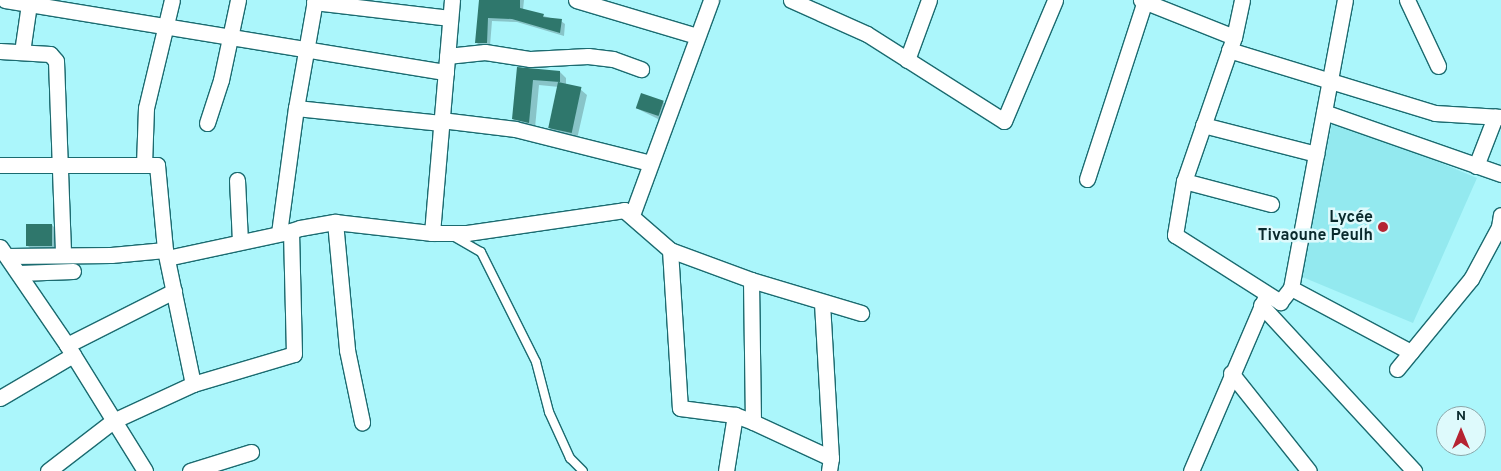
<!DOCTYPE html>
<meta charset="utf-8">
<style>
body{margin:0}
#map{position:relative;width:1501px;height:471px;overflow:hidden;background:#abf6fb;font-family:Overpass,sans-serif}
div>[style]{position:absolute}
[style*='--x']{left:calc(var(--x)*1px);top:calc(var(--y)*1px);width:calc(var(--w)*1px);rotate:calc(var(--a)*1deg)}
.built>*{inset:0;background:#93e9ef}
.shadow>*{inset:0;background:#0003}
.building>*{inset:0;background:#2f776c;transform-origin:0 0}
.roads{filter:drop-shadow(1px 0 #1b6b70) drop-shadow(-1px 0 #1b6b70) drop-shadow(0 1px #1b6b70) drop-shadow(0 -1px #1b6b70)}
.lane>*{height:8px;margin:-4px;padding:0 4px;transform-origin:4px;border-radius:4px;background:#fff}
.street>*{height:15px;margin:-7.5px;padding:0 7.5px;transform-origin:7.5px;border-radius:7.5px;background:#fff}
.dots>*{width:14px;height:14px;translate:-50% -50%;box-sizing:border-box;border:2px solid #defafc;border-radius:50%}
span{translate:-50% -50%;white-space:nowrap;text-align:center;line-height:1.15;-webkit-text-stroke:5px #defafc;paint-order:stroke}
.poi-label{font-size:16px;color:#09292c;font-weight:700}
.right{translate:-100% -50%;text-align:right}
.north{position:absolute;left:1436px;top:406px;width:50px;height:50px;box-sizing:border-box;background:#defafc;border:1px solid #89a6a9;border-radius:50%;rotate:0deg;font-size:14px;font-weight:700;line-height:20px;text-align:center;color:#09292c}
.north::after{content:'';display:block;margin:auto;width:18px;height:22px;background:#b52432;clip-path:polygon(50% 0,100% 100%,50% 72%,0 100%)}
</style>
<div id="map">
<div class="built">
<div style="clip-path:polygon(1333px 118px,1477px 178px,1413px 323px,1300px 276px)"></div>
</div>
<div class="shadow">
<div style="clip-path:polygon(480px 0,524px 0,523px 10px,561px 21px,565px 24px,564px 36px,517px 22px,492px 21px,490px 46px,480px 46px,476px 42px)"></div>
<div style="clip-path:polygon(518px 68px,560px 72px,566px 78px,566px 85px,580px 89px,587px 95px,577px 139px,556px 134px,549px 127px,559px 87px,539px 85px,535px 128px,519px 125px,513px 119px)"></div>
<div style="clip-path:polygon(663px 102px,668px 107px,662px 121px,636px 108px)"></div>
<div style="clip-path:polygon(52px 225px,61px 234px,62px 255px,37px 255px,28px 246px)"></div>
</div>
<div class="building">
<div style="clip-path:polygon(479px 0,520px 0,520px 8px,544px 14px,543px 17px,562px 19px,560px 33px,512px 19px,488px 18px,487px 43px,475px 43px)"></div>
<div style="clip-path:polygon(517px 67px,560px 71px,560px 82px,533px 80px,529px 123px,512px 119px)"></div>
<div style="left:558px;top:82px;width:24px;height:47px;rotate:12deg"></div>
<div style="left:641px;top:93px;width:24px;height:16px;rotate:19deg"></div>
<div style="left:26px;top:224px;width:26px;height:22px"></div>
</div>
<div class="roads">
<div class="lane">
<div style="--x:453;--y:236;--w:32;--a:30"></div>
<div style="--x:481;--y:252;--w:123;--a:63.4"></div>
<div style="--x:536;--y:362;--w:52;--a:75.4"></div>
<div style="--x:549;--y:412;--w:51;--a:65.5"></div>
<div style="--x:570;--y:458;--w:18;--a:45"></div>
</div>
<div class="street">
<div style="--x:5;--y:0;--w:447;--a:9.3"></div>
<div style="--x:576;--y:0;--w:126;--a:16.6"></div>
<div style="--x:791;--y:0;--w:83;--a:24.1"></div>
<div style="--x:867;--y:34;--w:162;--a:32.4"></div>
<div style="--x:1004;--y:121;--w:131;--a:-67.1"></div>
<div style="--x:1141;--y:0;--w:100;--a:21.7"></div>
<div style="--x:1242;--y:0;--w:38;--a:102"></div>
<div style="--x:1234;--y:37;--w:152;--a:109.1"></div>
<div style="--x:1184;--y:181;--w:55;--a:99.5"></div>
<div style="--x:1175;--y:235;--w:125;--a:32.5"></div>
<div style="--x:1280;--y:302;--w:18;--a:-52"></div>
<div style="--x:1291;--y:288;--w:293;--a:-79.4"></div>
<div style="--x:1407;--y:0;--w:73;--a:64.8"></div>
<div style="--x:314;--y:2;--w:137;--a:6.7"></div>
<div style="--x:1229;--y:50;--w:215;--a:17"></div>
<div style="--x:1435;--y:113;--w:66;--a:3.5"></div>
<div style="--x:0;--y:51;--w:50;--a:3.4"></div>
<div style="--x:50;--y:54;--w:9;--a:49"></div>
<div style="--x:56;--y:61;--w:194;--a:87.9"></div>
<div style="--x:22;--y:52;--w:49;--a:-81.7"></div>
<div style="--x:447;--y:56;--w:38;--a:-6"></div>
<div style="--x:485;--y:52;--w:46;--a:8.8"></div>
<div style="--x:530;--y:59;--w:58;--a:-3"></div>
<div style="--x:588;--y:56;--w:25;--a:7"></div>
<div style="--x:613;--y:59;--w:30;--a:20"></div>
<div style="--x:907;--y:60;--w:64;--a:-69.9"></div>
<div style="--x:296;--y:108;--w:146;--a:5.9"></div>
<div style="--x:1324;--y:112;--w:188;--a:19.3"></div>
<div style="--x:441;--y:120;--w:75;--a:6.9"></div>
<div style="--x:515;--y:129;--w:139;--a:14.1"></div>
<div style="--x:207;--y:123;--w:45;--a:-72"></div>
<div style="--x:221;--y:80;--w:82;--a:-78"></div>
<div style="--x:1203;--y:125;--w:117;--a:14.4"></div>
<div style="--x:0;--y:165;--w:157;--a:0"></div>
<div style="--x:157;--y:165;--w:85;--a:84.6"></div>
<div style="--x:165;--y:250;--w:137;--a:78.2"></div>
<div style="--x:144;--y:165;--w:57;--a:-88"></div>
<div style="--x:146;--y:108;--w:111;--a:-76.5"></div>
<div style="--x:1476;--y:166;--w:53;--a:-68.8"></div>
<div style="--x:1087;--y:179;--w:188;--a:-72"></div>
<div style="--x:237;--y:180;--w:61;--a:87.2"></div>
<div style="--x:1184;--y:181;--w:90;--a:14.8"></div>
<div style="--x:632;--y:215;--w:229;--a:-69.8"></div>
<div style="--x:335;--y:222;--w:129;--a:84.6"></div>
<div style="--x:347;--y:350;--w:74;--a:78.2"></div>
<div style="--x:279;--y:233;--w:126;--a:-82.3"></div>
<div style="--x:296;--y:108;--w:110;--a:-80"></div>
<div style="--x:432;--y:233;--w:234;--a:-85.1"></div>
<div style="--x:0;--y:247;--w:119;--a:55.6"></div>
<div style="--x:67;--y:345;--w:148;--a:58.2"></div>
<div style="--x:670;--y:250;--w:158;--a:86.4"></div>
<div style="--x:680;--y:408;--w:55;--a:7.3"></div>
<div style="--x:735;--y:415;--w:19;--a:21"></div>
<div style="--x:7;--y:256;--w:104;--a:-0.6"></div>
<div style="--x:111;--y:255;--w:54;--a:-5.3"></div>
<div style="--x:167;--y:258;--w:124;--a:-12.1"></div>
<div style="--x:19;--y:273;--w:54;--a:-2.1"></div>
<div style="--x:751;--y:280;--w:142;--a:89.2"></div>
<div style="--x:753;--y:422;--w:86;--a:24.8"></div>
<div style="--x:1291;--y:288;--w:136;--a:28.1"></div>
<div style="--x:822;--y:303;--w:155;--a:86.7"></div>
<div style="--x:831;--y:458;--w:13;--a:99"></div>
<div style="--x:1261;--y:305;--w:226;--a:47.3"></div>
<div style="--x:67;--y:345;--w:120;--a:-26.8"></div>
<div style="--x:1397;--y:369;--w:117;--a:-50.6"></div>
<div style="--x:1471;--y:279;--w:59;--a:-61.7"></div>
<div style="--x:1499;--y:227;--w:12;--a:-81"></div>
<div style="--x:1231;--y:373;--w:125;--a:51.5"></div>
<div style="--x:0;--y:398;--w:85;--a:-30.5"></div>
<div style="--x:48;--y:471;--w:82;--a:-37.6"></div>
<div style="--x:113;--y:421;--w:88;--a:-24.8"></div>
<div style="--x:193;--y:384;--w:105;--a:-16.5"></div>
<div style="--x:294;--y:354;--w:123;--a:-91.4"></div>
<div style="--x:291;--y:231;--w:9;--a:-18"></div>
<div style="--x:300;--y:228;--w:36;--a:-10"></div>
<div style="--x:335;--y:222;--w:98;--a:6.5"></div>
<div style="--x:432;--y:233;--w:35;--a:0"></div>
<div style="--x:467;--y:233;--w:159;--a:-8.3"></div>
<div style="--x:624;--y:210;--w:61;--a:41"></div>
<div style="--x:670;--y:250;--w:86;--a:20.3"></div>
<div style="--x:751;--y:280;--w:115;--a:16.7"></div>
<div style="--x:190;--y:471;--w:64;--a:-17.3"></div>
<div style="--x:726;--y:471;--w:57;--a:-80.9"></div>
<div style="--x:1191;--y:471;--w:188;--a:-66.8"></div>
</div>
</div>
<div class="dots">
<div style="left:1383px;top:227px;background:#b52432"></div>
</div>
<div class="poi-label">
<span class="right" style="left:1373px;top:227px">Lycée<br>Tivaoune Peulh</span>
</div>
<div class="north">N</div>
</div>
